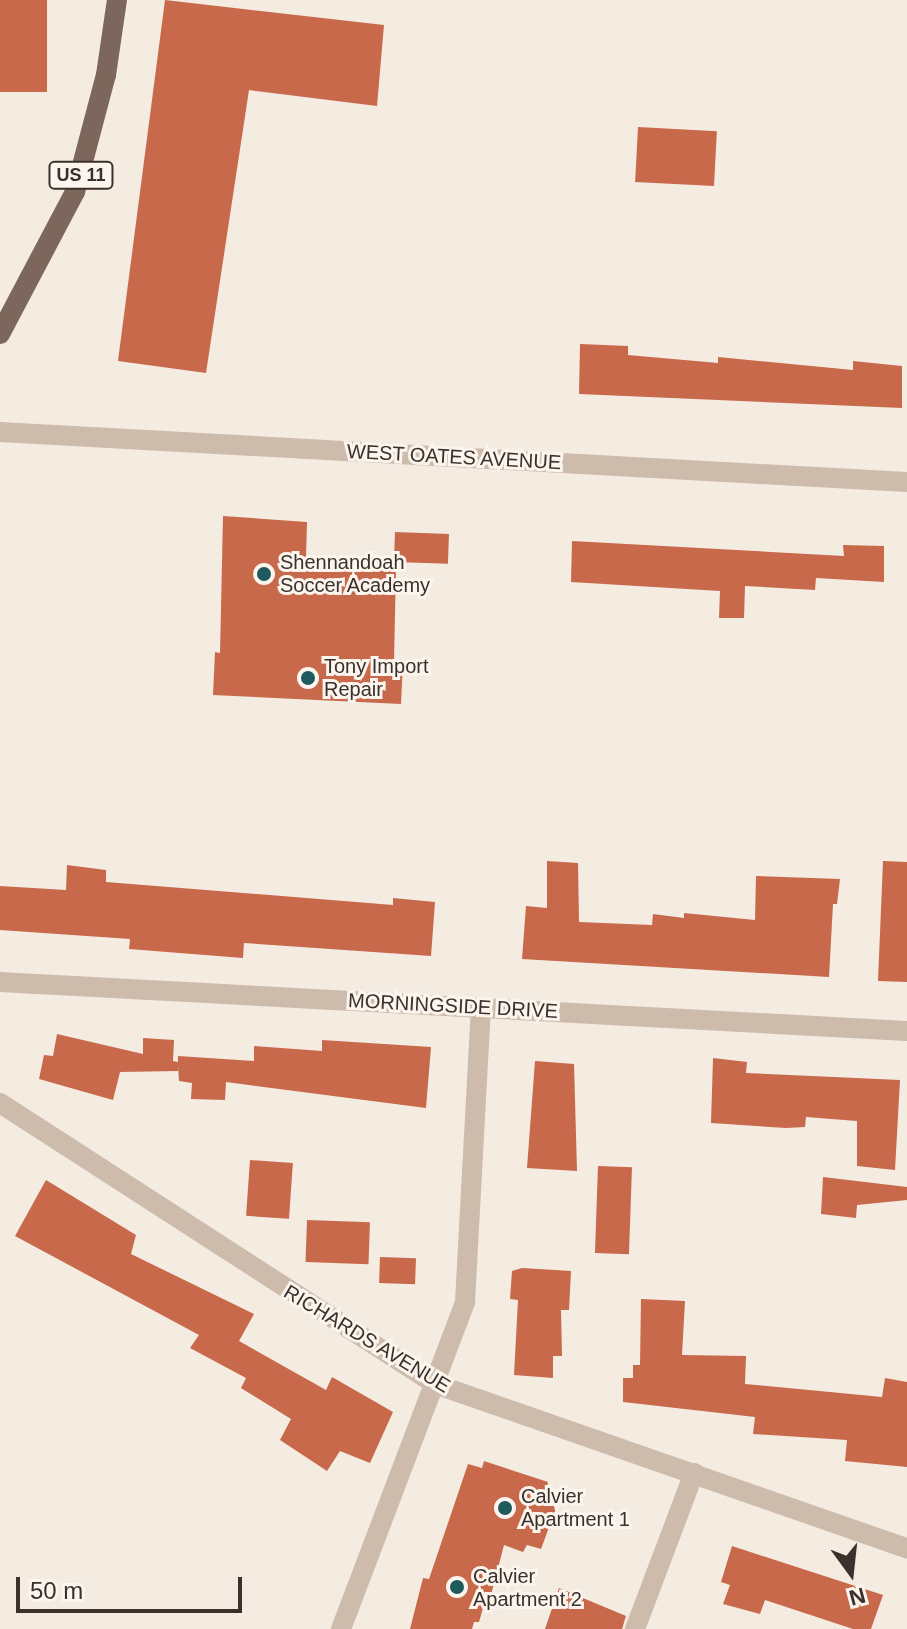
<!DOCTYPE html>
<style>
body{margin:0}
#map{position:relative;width:907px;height:1629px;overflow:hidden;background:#f4ebe1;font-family:Arial,sans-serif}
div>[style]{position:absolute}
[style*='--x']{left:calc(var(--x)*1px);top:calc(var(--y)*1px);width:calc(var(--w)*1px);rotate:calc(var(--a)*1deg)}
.building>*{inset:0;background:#c8694b;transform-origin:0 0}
.minor>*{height:20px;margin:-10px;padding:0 10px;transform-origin:10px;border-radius:10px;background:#cdbbac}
.primary>*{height:20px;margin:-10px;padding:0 10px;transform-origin:10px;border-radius:10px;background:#7d675c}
.dots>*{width:22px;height:22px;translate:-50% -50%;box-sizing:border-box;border:4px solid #fbf5ee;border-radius:50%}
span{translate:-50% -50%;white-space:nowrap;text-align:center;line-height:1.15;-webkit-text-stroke:6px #fbf5ee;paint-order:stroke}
.shield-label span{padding:2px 6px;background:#fbf5ee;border:2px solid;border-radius:6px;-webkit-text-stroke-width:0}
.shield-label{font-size:18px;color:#3b302b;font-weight:700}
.street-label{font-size:20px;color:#3b302b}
.poi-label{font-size:20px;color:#3b302b}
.left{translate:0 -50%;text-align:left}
.north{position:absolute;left:811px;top:1533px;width:80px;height:80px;-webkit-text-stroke:6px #fbf5ee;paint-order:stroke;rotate:165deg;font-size:22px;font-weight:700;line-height:32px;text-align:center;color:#3b302b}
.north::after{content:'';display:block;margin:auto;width:28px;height:36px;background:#3b302b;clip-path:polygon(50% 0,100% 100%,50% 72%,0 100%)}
.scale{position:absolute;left:16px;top:1577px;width:226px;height:36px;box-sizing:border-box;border:4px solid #3b302b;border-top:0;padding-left:10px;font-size:24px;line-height:28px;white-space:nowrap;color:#3b302b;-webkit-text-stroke:6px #fbf5ee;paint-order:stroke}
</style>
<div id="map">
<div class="building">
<div style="left:0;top:0;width:47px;height:92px"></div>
<div style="clip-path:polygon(165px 0,384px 25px,377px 106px,249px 90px,206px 373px,118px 361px)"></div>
<div style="left:638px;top:127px;width:79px;height:55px;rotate:3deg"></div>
<div style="clip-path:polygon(580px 344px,628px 346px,628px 355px,718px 363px,718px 357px,853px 370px,853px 361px,902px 366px,902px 408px,579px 394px)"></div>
<div style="clip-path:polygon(223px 516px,307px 522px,306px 558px,396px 568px,394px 661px,403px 662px,401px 704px,213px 695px,215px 652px,220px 653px)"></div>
<div style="left:395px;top:532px;width:54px;height:30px;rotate:2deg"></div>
<div style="clip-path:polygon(572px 541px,844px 556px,843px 545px,884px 546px,884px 582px,816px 578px,815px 590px,745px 586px,744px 618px,719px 618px,720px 591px,571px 582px)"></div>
<div style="clip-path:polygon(547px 861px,578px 863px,579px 922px,652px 925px,653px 914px,684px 918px,684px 913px,755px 920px,756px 876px,840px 879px,837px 904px,833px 904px,829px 977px,522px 959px,526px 906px,547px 908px)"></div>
<div style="clip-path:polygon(883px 861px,907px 862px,907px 982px,878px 981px)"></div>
<div style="clip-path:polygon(67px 865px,106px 870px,106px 882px,393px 905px,393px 898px,435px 902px,431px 956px,244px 943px,243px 958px,129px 949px,130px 939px,0 930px,0 886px,66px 890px)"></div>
<div style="clip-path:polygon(57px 1034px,143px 1054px,143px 1038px,174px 1040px,173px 1061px,178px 1062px,178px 1056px,254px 1061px,254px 1046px,322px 1051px,322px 1040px,431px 1047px,426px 1108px,226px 1082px,225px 1100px,191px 1099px,192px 1083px,179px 1081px,178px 1066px,178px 1071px,120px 1072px,113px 1100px,39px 1079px,44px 1055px,53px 1056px)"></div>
<div style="clip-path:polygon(713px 1058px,747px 1062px,746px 1073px,900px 1080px,895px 1170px,857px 1166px,857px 1121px,806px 1117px,805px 1127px,786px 1128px,711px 1123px)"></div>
<div style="clip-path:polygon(535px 1061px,574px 1064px,577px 1171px,527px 1168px)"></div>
<div style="left:250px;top:1160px;width:43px;height:56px;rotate:4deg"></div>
<div style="left:598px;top:1166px;width:34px;height:87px;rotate:2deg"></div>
<div style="clip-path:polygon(823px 1177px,907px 1187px,907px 1200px,857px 1205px,856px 1218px,821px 1214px)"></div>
<div style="clip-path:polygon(46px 1180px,136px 1235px,131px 1254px,254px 1314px,239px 1341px,326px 1390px,332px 1377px,393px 1412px,370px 1463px,340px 1451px,327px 1471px,280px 1440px,291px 1419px,241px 1388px,246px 1378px,190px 1348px,199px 1335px,15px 1236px)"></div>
<div style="left:307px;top:1220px;width:63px;height:42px;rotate:2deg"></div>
<div style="left:380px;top:1257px;width:36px;height:26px;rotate:2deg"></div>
<div style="clip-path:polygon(522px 1268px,571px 1271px,569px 1310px,561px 1310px,562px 1356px,553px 1356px,553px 1378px,514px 1375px,518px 1300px,510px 1299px,512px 1271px)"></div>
<div style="clip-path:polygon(641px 1299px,685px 1301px,682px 1355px,746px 1356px,745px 1384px,882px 1397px,885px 1378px,907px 1382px,907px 1467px,845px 1461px,847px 1440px,753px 1434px,755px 1417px,623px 1402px,623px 1378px,633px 1378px,633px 1365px,640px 1365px)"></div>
<div style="clip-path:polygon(484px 1461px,548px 1482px,547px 1489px,561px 1495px,541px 1549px,527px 1545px,523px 1552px,504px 1545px,491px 1595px,487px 1594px,479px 1622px,474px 1622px,472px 1629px,410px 1629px,423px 1578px,429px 1579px,468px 1464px,482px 1468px)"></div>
<div style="clip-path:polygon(732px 1546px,883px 1595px,871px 1629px,853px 1629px,765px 1600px,760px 1614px,723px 1604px,730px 1585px,721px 1582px)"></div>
<div style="clip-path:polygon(559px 1588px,626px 1616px,622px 1629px,545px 1629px)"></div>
</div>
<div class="minor">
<div style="--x:0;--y:432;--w:908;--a:3.16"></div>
<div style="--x:0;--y:982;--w:908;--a:3.09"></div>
<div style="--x:0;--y:1103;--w:518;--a:32.86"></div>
<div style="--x:435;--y:1384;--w:500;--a:19.2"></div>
<div style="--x:341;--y:1629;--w:350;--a:-69.2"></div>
<div style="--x:465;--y:1302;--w:294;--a:-86.9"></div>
<div style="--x:635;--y:1629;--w:167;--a:-69.3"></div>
</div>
<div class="primary">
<div style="--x:0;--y:334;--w:161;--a:-62.2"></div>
<div style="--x:75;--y:192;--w:121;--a:-75.2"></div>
<div style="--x:106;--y:75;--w:76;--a:-81.7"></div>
</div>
<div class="dots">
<div style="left:264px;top:574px;background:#1f5a5e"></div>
<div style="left:308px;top:678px;background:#1f5a5e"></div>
<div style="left:505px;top:1508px;background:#1f5a5e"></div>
<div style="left:457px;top:1587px;background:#1f5a5e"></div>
</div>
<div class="shield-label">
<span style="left:81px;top:175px">US 11</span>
</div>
<div class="street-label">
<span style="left:454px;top:457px;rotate:3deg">WEST OATES AVENUE</span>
<span style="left:453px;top:1006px;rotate:3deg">MORNINGSIDE DRIVE</span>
<span style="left:367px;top:1339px;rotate:31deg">RICHARDS AVENUE</span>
</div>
<div class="poi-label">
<span class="left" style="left:280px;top:574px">Shennandoah<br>Soccer Academy</span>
<span class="left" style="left:324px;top:678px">Tony Import<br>Repair</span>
<span class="left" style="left:521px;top:1508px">Calvier<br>Apartment 1</span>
<span class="left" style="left:473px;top:1588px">Calvier<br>Apartment 2</span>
</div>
<div class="north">N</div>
<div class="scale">50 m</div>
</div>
